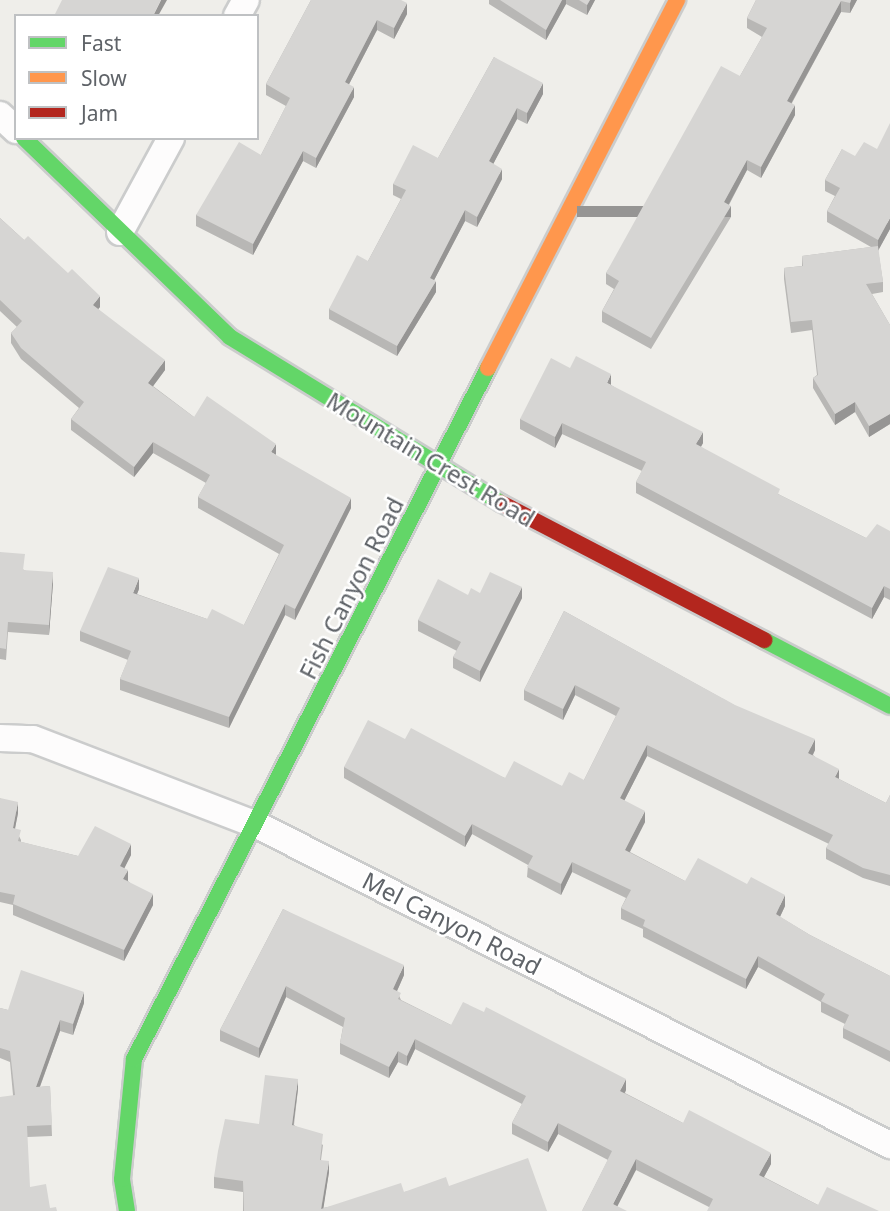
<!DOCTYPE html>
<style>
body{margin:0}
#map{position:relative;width:890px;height:1211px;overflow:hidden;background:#efeeea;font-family:"Noto Sans",sans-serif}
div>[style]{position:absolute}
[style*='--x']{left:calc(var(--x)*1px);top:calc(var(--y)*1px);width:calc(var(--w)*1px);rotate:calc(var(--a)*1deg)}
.roads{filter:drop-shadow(2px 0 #cbcccc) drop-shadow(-2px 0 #cbcccc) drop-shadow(0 2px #cbcccc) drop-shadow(0 -2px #cbcccc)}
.street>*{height:26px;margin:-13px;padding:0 13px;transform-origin:13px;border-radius:13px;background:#fdfcfc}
.fast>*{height:16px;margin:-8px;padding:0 8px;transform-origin:8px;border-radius:8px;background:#63d668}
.slow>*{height:16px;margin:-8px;padding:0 8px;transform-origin:8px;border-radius:8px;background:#ff974d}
.jam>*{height:16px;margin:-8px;padding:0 8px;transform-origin:8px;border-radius:8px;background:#b3261e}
.wall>*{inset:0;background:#b8b7b5}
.shaded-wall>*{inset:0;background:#969594;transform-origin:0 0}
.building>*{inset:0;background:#d6d5d3}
span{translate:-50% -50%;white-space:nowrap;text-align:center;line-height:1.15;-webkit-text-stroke:5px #fff;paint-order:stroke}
.street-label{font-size:24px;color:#5f6368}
.legend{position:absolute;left:14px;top:14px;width:245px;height:126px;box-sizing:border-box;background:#fff;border:2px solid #bfc1c3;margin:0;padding:9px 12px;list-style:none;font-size:21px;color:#5f6368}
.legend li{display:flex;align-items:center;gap:14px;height:35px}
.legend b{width:35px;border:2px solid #bfc1c3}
</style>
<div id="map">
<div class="roads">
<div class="street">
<div style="--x:237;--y:16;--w:18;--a:-61"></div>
<div style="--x:0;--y:115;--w:22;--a:43"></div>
<div style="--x:120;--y:232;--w:107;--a:-61.5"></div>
<div style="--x:0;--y:738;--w:33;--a:2"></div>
<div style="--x:33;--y:739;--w:238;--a:21"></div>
<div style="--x:255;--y:824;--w:712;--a:26.82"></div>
</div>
<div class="fast">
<div style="--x:24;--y:138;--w:286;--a:44"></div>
<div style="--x:230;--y:337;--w:318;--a:31.5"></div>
<div style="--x:764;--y:640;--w:142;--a:27.6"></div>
<div style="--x:127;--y:1211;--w:32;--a:-99"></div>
<div style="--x:122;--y:1179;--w:121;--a:-84.3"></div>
<div style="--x:134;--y:1059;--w:776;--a:-62.87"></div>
</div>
<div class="slow">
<div style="--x:488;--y:368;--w:414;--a:-62.8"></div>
</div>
<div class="jam">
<div style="--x:501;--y:503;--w:297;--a:27.5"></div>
</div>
</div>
<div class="wall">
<div style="clip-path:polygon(311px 0,407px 14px,394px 39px,377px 30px,349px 84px,354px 97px,316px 168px,303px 161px,253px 255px,196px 226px,196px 215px,261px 155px,286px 106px,266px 95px,266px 84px)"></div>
<div style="clip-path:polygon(489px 0,595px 0,587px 15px,566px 4px,546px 40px,489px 4px)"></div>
<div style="clip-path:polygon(756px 0,857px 0,850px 13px,841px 12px,792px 103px,795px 115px,761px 178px,747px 170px,729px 205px,731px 217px,651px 349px,602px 322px,602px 311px,614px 289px,606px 284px,606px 273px,740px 76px,762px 37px,747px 28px,747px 18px)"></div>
<div style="clip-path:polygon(494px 57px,543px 94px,527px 124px,517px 119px,493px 164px,502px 179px,477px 227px,465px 221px,434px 280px,436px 292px,397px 356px,329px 319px,329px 309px,368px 261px,401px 199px,393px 195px,393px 184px,438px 158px)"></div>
<div style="clip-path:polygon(842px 149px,890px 229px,878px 250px,883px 282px,883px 292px,872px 294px,890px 325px,890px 424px,869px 437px,855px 412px,835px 425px,813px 388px,813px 378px,817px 375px,812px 330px,791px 333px,784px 279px,784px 268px,802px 266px,802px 256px,871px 247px,827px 222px,827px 211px,835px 196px,825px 191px,825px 180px)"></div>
<div style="clip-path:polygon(0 218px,24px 240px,100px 307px,98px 309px,165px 370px,153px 386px,194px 417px,275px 455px,351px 508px,295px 620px,285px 615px,229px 728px,120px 690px,120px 679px,128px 660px,80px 641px,80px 631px,139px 589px,137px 594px,207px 619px,244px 625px,279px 554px,198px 508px,198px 497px,206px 483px,153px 453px,134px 477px,71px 430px,71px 419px,79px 408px,21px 359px,11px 343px,11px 333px,17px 327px,0 311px)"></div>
<div style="clip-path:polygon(611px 385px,703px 443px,701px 447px,780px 495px,866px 538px,890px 531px,890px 600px,884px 597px,872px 619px,636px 493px,636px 482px,642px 471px,562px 434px,555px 448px,520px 429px,520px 419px)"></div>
<div style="clip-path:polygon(0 552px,24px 570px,53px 583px,49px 635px,8px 632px,6px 660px,0 659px)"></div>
<div style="clip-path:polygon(480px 593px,522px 598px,480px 682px,453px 668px,453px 657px,457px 651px,418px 631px,418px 620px,468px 595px)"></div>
<div style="clip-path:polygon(564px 611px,815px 750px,813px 755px,839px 779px,886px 803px,890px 795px,890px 886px,863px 878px,826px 859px,826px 848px,829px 844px,647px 756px,624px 801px,645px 822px,630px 852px,685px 881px,785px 906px,780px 917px,810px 935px,890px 976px,890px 1062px,843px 1038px,843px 1028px,845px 1024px,821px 1012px,821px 1002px,758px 967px,746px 989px,643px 937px,643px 929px,621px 919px,621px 908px,626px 898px,572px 872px,561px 895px,527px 877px,528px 865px,472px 834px,465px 847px,344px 778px,344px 767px,405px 739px,505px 778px,562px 786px,584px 780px,616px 716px,575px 695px,563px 720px,524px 700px,524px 690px)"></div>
<div style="clip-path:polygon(0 798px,18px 813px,15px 828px,21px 840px,21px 842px,78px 856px,131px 855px,124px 868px,128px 881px,153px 905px,124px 961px,13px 915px,13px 905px,0 902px)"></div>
<div style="clip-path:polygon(283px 909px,404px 975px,397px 991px,401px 1000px,451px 1025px,626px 1090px,625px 1093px,683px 1123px,771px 1164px,764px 1177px,818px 1205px,879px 1211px,709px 1207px,636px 1170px,582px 1211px,608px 1160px,558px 1134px,548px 1152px,512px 1134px,512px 1123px,522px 1104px,415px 1049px,407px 1066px,398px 1062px,389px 1078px,340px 1054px,340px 1043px,343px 1027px,286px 997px,259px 1058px,220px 1041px,220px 1030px)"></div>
<div style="clip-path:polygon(84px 1003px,73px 1035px,60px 1031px,40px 1087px,50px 1086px,52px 1136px,27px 1137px,0 1211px,13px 1095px,10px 1062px,0 1058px,0 1008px,8px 1010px)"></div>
<div style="clip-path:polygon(298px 1089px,294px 1125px,323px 1145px,321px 1160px,329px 1172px,323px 1208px,404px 1192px,449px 1186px,547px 1211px,243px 1211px,243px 1192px,214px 1188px,214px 1177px,259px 1124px)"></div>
</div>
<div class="shaded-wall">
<div style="clip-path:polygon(161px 0,167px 0,158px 16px,153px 16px)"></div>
<div style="clip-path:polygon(562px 0,566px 0,566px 4px,546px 40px,546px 30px)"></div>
<div style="clip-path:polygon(590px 0,595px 0,587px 15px,587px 5px)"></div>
<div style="clip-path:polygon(851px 0,857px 0,850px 13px,850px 3px)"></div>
<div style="clip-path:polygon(841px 1px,841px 12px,787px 111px,787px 101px)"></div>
<div style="clip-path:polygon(407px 3px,407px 14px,394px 39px,394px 28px)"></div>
<div style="clip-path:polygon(377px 20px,377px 30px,345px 92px,345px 82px)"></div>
<div style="clip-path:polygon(543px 83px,543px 94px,527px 124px,527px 113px)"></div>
<div style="clip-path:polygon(354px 87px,354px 97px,316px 168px,316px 158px)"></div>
<div style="clip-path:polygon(795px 105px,795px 115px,761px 178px,761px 167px)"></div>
<div style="clip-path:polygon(517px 108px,517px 119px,489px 172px,489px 161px)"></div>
<div style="clip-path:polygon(303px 151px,303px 161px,253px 255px,253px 244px)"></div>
<div style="clip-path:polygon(747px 160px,747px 170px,724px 213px,724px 202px)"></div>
<div style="clip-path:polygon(502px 169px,502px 179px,477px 227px,477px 217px)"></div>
<div style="left:731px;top:206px;width:11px;height:154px;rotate:90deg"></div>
<div style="clip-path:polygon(465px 210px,465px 221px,430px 288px,430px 278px)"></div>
<div style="clip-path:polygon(890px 218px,890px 229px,878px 251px,878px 240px)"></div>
<div style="clip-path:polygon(436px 281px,436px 292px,397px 356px,397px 346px)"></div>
<div style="clip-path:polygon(100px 296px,100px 307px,93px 315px,93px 305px)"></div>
<div style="clip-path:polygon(165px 360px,165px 370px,148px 393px,148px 383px)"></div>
<div style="clip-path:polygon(611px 374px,611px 385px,607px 383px)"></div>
<div style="clip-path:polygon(855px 402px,855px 412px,835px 425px,835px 414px)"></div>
<div style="clip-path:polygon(890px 414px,890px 424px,869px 437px,869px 426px)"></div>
<div style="clip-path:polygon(562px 423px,562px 434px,555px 448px,555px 437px)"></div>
<div style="clip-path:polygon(703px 432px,703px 443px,696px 455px,696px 444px)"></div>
<div style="clip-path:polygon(153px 442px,153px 453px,134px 477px,134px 467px)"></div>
<div style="clip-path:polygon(276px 444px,276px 455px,271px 452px)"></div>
<div style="clip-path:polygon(351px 498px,351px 508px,295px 620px,295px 609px)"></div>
<div style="clip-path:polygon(53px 572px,53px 583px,49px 635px,49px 625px)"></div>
<div style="clip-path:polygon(139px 578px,139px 589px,133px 604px,133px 593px)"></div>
<div style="clip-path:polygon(884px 586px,884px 597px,872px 619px,872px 608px)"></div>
<div style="clip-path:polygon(522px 587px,522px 598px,480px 682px,480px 671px)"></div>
<div style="clip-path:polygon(285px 604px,285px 615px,229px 728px,229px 717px)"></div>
<div style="clip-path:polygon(575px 685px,575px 695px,563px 720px,563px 709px)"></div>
<div style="clip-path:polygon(815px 739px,815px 750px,808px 764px,808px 753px)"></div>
<div style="clip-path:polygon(647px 745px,647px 756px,620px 809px,620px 798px)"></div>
<div style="clip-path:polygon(839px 769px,839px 779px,835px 777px)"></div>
<div style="clip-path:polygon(18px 802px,18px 813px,13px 839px,13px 828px)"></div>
<div style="clip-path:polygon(645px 811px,645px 822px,625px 861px,625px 850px)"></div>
<div style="clip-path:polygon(472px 824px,472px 834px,465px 847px,465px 836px)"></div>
<div style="clip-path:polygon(131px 844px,131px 855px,120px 877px,120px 866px)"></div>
<div style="clip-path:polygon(572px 862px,572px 872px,561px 895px,561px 884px)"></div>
<div style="clip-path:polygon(128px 870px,128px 881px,123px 879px)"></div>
<div style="clip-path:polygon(153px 894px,153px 905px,124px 961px,124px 950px)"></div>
<div style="clip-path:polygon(785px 895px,785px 906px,776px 925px,776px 914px)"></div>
<div style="clip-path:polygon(758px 956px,758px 967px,746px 989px,746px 979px)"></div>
<div style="clip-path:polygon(404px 965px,404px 975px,393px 1000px,393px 989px)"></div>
<div style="clip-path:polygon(286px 986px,286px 997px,259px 1058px,259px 1048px)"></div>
<div style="clip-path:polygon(84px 992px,84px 1003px,73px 1035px,73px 1024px)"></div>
<div style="clip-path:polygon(60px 1020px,60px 1031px,36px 1097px,36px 1087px)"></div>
<div style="clip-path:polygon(415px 1039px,415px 1049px,407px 1066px,407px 1056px)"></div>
<div style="clip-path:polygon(398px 1051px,398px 1062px,389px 1078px,389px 1067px)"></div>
<div style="clip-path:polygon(298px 1079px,298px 1089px,292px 1135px,292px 1125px)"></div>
<div style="clip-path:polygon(626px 1079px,626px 1090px,620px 1102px,620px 1091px)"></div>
<div style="clip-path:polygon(558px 1123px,558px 1134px,548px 1152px,548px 1142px)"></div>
<div style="clip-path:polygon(771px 1153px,771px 1164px,759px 1186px,759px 1175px)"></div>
<div style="clip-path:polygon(636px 1159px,636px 1170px,615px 1211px,613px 1204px)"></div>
<div style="clip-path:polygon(329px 1161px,329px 1172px,323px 1211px,321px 1211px)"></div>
</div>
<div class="building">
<div style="clip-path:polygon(62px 0,161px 0,153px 16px,54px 16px)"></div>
<div style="clip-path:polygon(311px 0,401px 0,407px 3px,394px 28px,377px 20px,345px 82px,354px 87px,316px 158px,303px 151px,253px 244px,196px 215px,239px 142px,261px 155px,290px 98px,266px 84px)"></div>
<div style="clip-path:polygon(500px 0,562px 0,546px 30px)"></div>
<div style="clip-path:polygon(579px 0,590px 0,587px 5px)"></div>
<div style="clip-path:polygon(756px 0,851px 0,850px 3px,841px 1px,787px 101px,795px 105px,761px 167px,747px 160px,724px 202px,731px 206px,651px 338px,602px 311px,619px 281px,606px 273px,721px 66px,740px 76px,767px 28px,747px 18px)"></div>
<div style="clip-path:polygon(494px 57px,543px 83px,527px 113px,517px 108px,489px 161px,502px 169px,477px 217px,465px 210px,430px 278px,436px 281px,397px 346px,329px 309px,357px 255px,368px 261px,406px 190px,393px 184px,413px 145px,438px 158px)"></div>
<div style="clip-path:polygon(890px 123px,890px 218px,878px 240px,827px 211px,840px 188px,825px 180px,842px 149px,855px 156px,864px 142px,877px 149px)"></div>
<div style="clip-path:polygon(0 218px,24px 240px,28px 236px,68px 273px,72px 269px,100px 296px,93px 305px,165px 360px,148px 383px,194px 417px,207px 396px,276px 444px,271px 452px,351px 498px,295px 609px,285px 604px,229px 717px,120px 679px,131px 651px,80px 631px,108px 567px,139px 578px,133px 593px,207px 619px,212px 609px,244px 625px,284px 545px,198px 497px,210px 475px,153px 442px,134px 467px,71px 419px,84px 402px,21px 348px,11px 333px,22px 321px,0 300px)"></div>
<div style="clip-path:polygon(878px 246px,883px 282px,866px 284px,890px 325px,890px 414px,869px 426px,855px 402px,835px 414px,813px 378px,818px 375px,812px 320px,791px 322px,784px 268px,803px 266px,802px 256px)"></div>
<div style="clip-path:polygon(576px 356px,611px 374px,607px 383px,703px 432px,696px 444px,780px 489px,778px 494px,866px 538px,877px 524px,890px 531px,890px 589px,884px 586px,872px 608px,636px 482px,646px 462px,562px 423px,555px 437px,520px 419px,551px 358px,570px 368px)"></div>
<div style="clip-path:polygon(0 552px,25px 554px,23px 570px,53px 572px,49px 625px,8px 622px,6px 649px,0 648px)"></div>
<div style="clip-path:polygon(490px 572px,522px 587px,480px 671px,453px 657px,461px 642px,418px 620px,438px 579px,468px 595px,471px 588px,480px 593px)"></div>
<div style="clip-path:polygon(564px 611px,735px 705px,815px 739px,808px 753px,839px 769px,835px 777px,886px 803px,890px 795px,890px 875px,863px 868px,826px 848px,833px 835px,647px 745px,620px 798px,645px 811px,625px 850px,685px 881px,698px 858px,747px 884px,751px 877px,785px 895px,776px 914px,810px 935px,890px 976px,890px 1051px,843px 1028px,849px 1015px,821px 1001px,825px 994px,758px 956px,746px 979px,643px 926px,645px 920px,621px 908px,631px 890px,572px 862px,561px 884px,527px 867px,533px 856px,472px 824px,465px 836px,344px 767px,368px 720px,405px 739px,411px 728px,505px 778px,514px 761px,562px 786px,569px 772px,584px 780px,620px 708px,575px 685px,563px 709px,524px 690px)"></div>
<div style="clip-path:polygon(0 798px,18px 802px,13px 828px,21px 830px,18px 841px,78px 856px,95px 826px,131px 844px,120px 866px,128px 870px,123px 879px,153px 894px,124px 950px,13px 904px,15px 895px,0 892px)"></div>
<div style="clip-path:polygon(283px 909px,404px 965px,393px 989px,401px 993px,398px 999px,451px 1025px,463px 1002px,484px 1012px,486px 1007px,626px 1079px,620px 1091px,683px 1123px,689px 1110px,762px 1148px,771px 1153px,759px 1175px,818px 1205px,827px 1187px,879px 1211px,707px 1211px,713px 1199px,636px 1159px,613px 1204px,627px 1211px,582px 1211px,612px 1151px,558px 1123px,548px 1142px,512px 1123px,526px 1096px,415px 1039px,407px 1056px,398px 1051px,389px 1067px,340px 1043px,345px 1018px,286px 986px,259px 1048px,220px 1030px)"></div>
<div style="clip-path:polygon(21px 970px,84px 992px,73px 1024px,60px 1020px,36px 1087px,50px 1086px,52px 1125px,27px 1126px,30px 1187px,46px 1184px,50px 1208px,56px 1207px,57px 1211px,0 1211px,0 1097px,15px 1095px,10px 1051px,0 1048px,0 1008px,8px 1010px)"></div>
<div style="clip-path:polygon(265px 1075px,298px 1079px,292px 1125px,323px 1134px,320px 1160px,329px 1161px,321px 1209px,401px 1183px,404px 1192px,446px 1177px,449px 1186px,528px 1158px,547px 1211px,244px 1211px,243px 1181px,214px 1177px,218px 1151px,225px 1119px,259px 1124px)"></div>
</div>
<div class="street-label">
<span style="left:431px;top:459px;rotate:31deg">Mountain Crest Road</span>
<span style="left:351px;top:588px;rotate:-63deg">Fish Canyon Road</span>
<span style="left:452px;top:923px;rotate:27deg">Mel Canyon Road</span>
</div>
<ul class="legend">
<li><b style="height:9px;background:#63d668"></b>Fast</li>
<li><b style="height:9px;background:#ff974d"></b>Slow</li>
<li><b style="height:9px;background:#b3261e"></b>Jam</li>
</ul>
</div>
